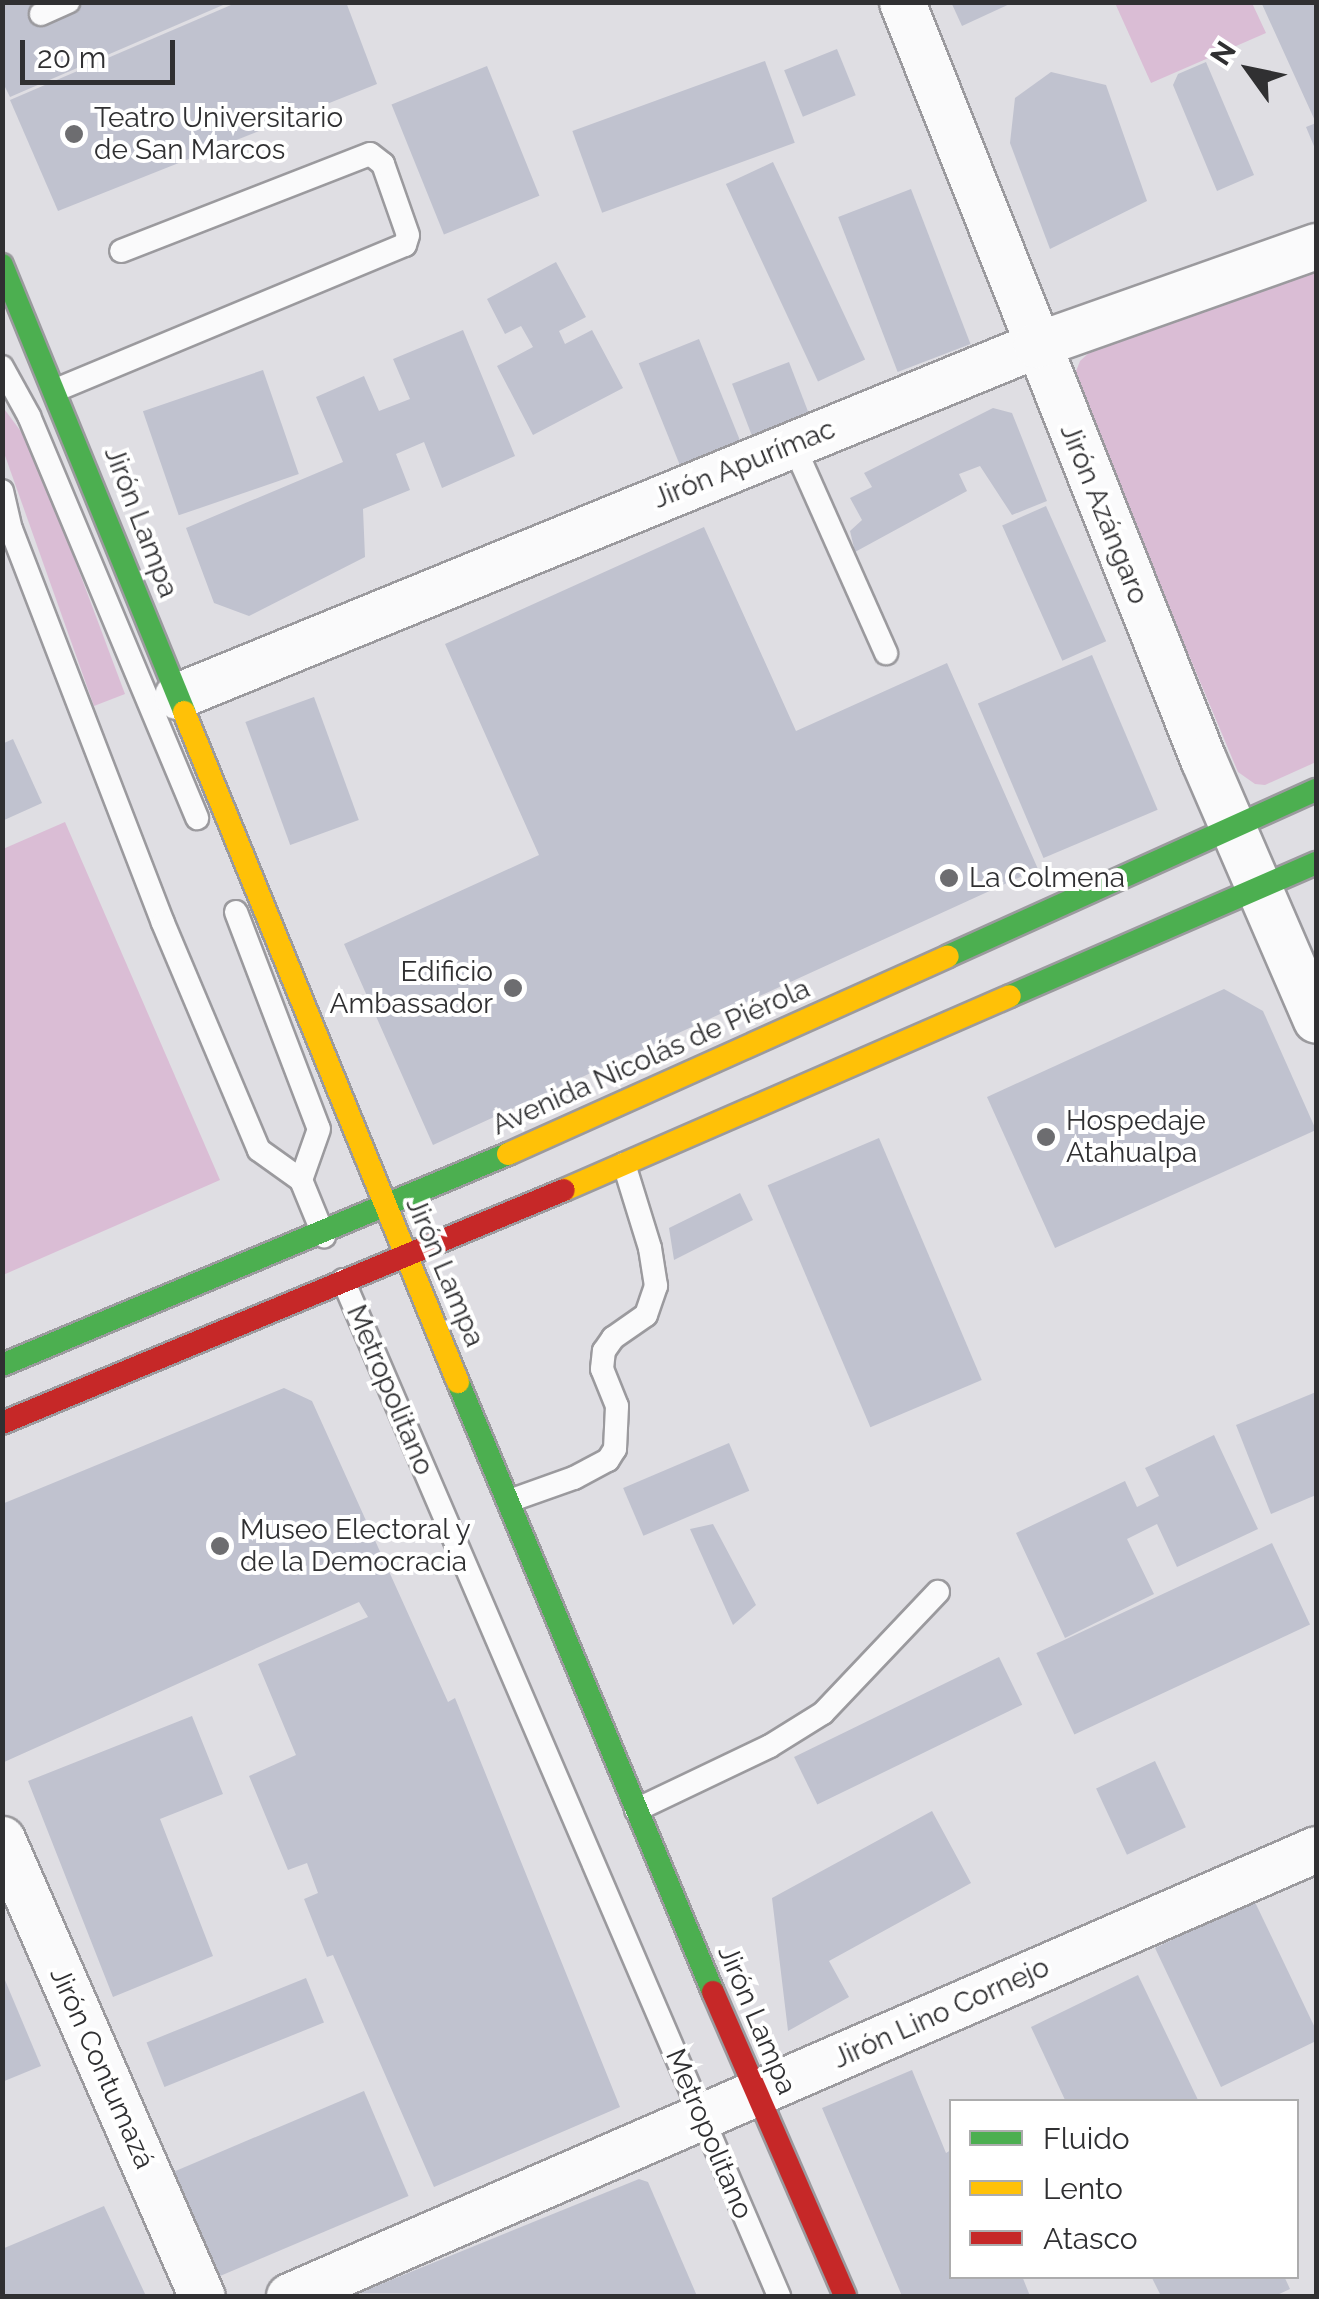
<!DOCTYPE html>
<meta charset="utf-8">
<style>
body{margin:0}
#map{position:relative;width:1319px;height:2299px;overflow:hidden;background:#dfdee3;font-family:Raleway,sans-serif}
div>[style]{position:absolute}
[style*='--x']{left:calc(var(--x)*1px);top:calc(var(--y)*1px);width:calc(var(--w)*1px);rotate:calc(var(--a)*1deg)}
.green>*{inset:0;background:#dabdd5}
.building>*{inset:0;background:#c0c2cf;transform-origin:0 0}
.roads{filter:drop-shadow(2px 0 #9b9a9e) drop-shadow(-2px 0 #9b9a9e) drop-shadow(0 2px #9b9a9e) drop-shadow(0 -2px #9b9a9e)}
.lane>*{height:22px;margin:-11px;padding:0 11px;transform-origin:11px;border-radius:11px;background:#fafafb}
.street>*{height:45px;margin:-22.5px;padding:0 22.5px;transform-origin:22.5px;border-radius:22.5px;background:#fafafb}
.fast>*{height:22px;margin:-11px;padding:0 11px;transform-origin:11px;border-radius:11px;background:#4caf50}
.slow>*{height:22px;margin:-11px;padding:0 11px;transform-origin:11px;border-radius:11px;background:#ffc107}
.jam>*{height:22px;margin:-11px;padding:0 11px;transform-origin:11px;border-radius:11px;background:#c62828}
.dots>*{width:28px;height:28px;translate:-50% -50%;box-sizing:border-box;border:5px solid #fff;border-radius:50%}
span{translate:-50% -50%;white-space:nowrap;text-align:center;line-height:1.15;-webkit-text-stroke:8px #fff;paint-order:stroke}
.poi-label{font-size:28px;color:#303032}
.left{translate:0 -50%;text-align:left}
.right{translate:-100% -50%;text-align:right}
.street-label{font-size:28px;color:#303032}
.frame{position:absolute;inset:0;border:5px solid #303032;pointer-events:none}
.legend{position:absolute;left:949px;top:2099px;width:350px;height:180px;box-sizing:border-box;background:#fff;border:2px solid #acacad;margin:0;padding:12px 18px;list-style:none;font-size:30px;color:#303032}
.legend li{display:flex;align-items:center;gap:20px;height:50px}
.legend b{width:50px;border:2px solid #acacad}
.north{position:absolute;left:1199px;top:20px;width:100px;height:100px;-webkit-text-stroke:8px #fff;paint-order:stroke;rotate:303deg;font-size:28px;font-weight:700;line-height:40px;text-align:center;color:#303032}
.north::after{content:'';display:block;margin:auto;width:35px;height:45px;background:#303032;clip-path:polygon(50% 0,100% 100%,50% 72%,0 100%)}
.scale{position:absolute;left:20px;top:40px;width:155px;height:45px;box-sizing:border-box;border:5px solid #303032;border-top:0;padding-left:12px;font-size:30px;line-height:35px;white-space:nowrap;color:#303032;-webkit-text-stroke:8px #fff;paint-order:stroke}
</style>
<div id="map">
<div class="green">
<div style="clip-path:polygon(1115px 3px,1252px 3px,1266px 33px,1151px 83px)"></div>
<div style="clip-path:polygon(1316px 266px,1316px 762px,1265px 785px,1255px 784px,1238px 772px,1073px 379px,1080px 361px,1091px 351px)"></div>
<div style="clip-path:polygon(2px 406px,25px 437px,46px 483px,125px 694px,94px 706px,3px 450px)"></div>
<div style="clip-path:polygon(65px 822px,220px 1180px,3px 1275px,3px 849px)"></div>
</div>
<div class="building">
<div style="clip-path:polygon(2px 2px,230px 2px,10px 97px,2px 81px)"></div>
<div style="clip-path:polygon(238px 2px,346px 2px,377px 84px,58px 211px,10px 100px)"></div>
<div style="clip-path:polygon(951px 2px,1014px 2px,962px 26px)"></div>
<div style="clip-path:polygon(1261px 2px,1316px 2px,1316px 151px,1306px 127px,1316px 123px)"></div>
<div style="left:837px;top:49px;width:50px;height:57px;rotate:68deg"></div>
<div style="left:765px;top:61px;width:87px;height:205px;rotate:70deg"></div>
<div style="clip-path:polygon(1206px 62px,1254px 175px,1217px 191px,1173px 85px,1178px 74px)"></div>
<div style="left:487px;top:66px;width:140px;height:103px;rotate:68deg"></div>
<div style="clip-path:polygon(1051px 72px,1106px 85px,1147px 201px,1050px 249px,1010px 143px,1015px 98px)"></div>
<div style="left:773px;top:162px;width:218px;height:52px;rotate:65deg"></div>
<div style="left:911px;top:189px;width:166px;height:78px;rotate:69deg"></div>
<div style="clip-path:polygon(556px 262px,586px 317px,559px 331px,565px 344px,592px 330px,623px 388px,533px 435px,497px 366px,533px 347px,521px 326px,505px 334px,487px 299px)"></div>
<div style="clip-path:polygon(463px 330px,515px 456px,442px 488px,424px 442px,396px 454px,410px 490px,363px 509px,365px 557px,249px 616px,214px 603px,186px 528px,343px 462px,316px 397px,364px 376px,379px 411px,410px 399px,393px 359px)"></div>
<div style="left:699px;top:339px;width:113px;height:65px;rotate:68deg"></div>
<div style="left:789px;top:362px;width:59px;height:61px;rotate:69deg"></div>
<div style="left:263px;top:370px;width:110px;height:127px;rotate:71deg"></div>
<div style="clip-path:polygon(993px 408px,1012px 413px,1047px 501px,1012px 515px,980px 466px,959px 474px,967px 491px,855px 552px,850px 531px,862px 520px,850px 498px,872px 487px,864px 473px)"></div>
<div style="left:1046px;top:506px;width:148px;height:48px;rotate:66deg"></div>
<div style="clip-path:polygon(704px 527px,796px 731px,947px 663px,1038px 869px,433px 1145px,344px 944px,539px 855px,445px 644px)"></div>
<div style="left:1092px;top:655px;width:168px;height:124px;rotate:67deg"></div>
<div style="left:314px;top:697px;width:131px;height:73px;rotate:70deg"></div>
<div style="clip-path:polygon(13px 739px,42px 803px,2px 821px,2px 744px)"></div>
<div style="clip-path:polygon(1224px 989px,1263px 1011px,1316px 1130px,1055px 1248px,987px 1097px)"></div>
<div style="left:879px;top:1138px;width:263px;height:121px;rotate:67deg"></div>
<div style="clip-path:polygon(740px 1193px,753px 1220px,674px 1260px,669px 1228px)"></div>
<div style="clip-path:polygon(284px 1388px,312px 1401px,448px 1702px,455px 1698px,620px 2107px,434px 2187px,333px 1955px,327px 1957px,304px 1899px,318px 1893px,307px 1863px,288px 1870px,249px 1776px,296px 1755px,258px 1664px,368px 1617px,359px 1602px,2px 1763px,2px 1504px)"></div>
<div style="clip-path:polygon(1316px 1392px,1316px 1495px,1271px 1514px,1236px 1425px)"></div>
<div style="clip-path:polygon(1214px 1435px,1258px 1529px,1177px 1567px,1157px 1524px,1127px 1539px,1154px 1594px,1065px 1638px,1016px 1533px,1125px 1481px,1137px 1507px,1159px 1496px,1145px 1468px)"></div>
<div style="left:729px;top:1443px;width:52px;height:115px;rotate:67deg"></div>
<div style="clip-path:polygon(713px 1524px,756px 1605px,733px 1625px,690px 1529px)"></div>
<div style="left:1272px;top:1543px;width:90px;height:260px;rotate:65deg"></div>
<div style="left:999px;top:1657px;width:53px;height:228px;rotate:64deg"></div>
<div style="clip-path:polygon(192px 1716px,223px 1794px,160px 1819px,213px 1956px,113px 1997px,28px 1781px)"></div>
<div style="left:1155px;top:1761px;width:73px;height:65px;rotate:65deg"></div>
<div style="clip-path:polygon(932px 1811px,971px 1883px,829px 1961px,849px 1997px,788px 2031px,772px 1898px)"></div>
<div style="clip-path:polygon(1254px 1900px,1316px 2030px,1316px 2041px,1221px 2087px,1155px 1948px)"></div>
<div style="clip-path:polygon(2px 1973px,41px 2066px,2px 2082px)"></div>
<div style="clip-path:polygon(1138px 1975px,1199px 2102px,1066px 2102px,1031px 2027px)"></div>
<div style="left:306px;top:1978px;width:48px;height:172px;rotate:68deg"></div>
<div style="clip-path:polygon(912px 2070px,946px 2153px,951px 2150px,951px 2276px,1022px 2276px,1030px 2296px,902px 2296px,822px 2108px)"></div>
<div style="left:364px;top:2091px;width:114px;height:206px;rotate:67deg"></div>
<div style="clip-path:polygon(639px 2179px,648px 2182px,697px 2296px,359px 2293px)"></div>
<div style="clip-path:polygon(104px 2206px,146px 2296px,2px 2296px,2px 2249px)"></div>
<div style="clip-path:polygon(1151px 2276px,1284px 2276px,1290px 2289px,1275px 2296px,1161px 2296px)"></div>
</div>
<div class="roads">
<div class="lane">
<div style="--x:41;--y:14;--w:30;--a:-24"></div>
<div style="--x:2;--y:367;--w:56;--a:61.1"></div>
<div style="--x:29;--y:416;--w:436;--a:67.3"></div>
<div style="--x:56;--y:390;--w:378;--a:-22.6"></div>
<div style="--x:405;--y:245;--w:10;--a:-73"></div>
<div style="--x:408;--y:235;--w:75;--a:-109.4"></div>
<div style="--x:383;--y:164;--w:16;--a:-142"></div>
<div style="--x:370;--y:154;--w:267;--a:158.7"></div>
<div style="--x:793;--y:444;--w:229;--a:66"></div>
<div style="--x:2;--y:491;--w:39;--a:77"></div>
<div style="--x:11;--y:529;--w:422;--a:68.9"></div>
<div style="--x:163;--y:923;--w:246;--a:67.1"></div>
<div style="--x:259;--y:1150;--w:52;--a:35.5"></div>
<div style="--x:301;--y:1180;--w:61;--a:67.7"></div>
<div style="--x:236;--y:912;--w:232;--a:69.1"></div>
<div style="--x:319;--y:1129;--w:54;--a:109.4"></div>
<div style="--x:343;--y:1280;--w:1106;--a:66.77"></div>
<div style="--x:509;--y:1501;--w:69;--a:-19.5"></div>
<div style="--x:574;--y:1478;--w:38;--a:-28"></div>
<div style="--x:608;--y:1460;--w:13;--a:-58"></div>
<div style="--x:615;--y:1449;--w:43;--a:-87.3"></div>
<div style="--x:617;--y:1406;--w:40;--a:-112"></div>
<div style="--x:602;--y:1369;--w:18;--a:-84"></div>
<div style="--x:604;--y:1351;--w:16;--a:-55"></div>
<div style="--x:613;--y:1338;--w:40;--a:-34.9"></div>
<div style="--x:646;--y:1315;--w:31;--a:-71"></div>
<div style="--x:656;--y:1286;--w:38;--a:-99"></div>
<div style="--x:650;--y:1248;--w:88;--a:-107.2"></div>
<div style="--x:636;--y:1810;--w:148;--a:-25.5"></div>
<div style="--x:770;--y:1746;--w:62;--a:-31.9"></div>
<div style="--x:823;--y:1713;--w:167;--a:-46.5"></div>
</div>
<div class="street">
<div style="--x:902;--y:2;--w:815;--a:68.32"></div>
<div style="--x:1203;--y:759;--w:284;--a:66.6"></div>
<div style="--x:177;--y:696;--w:928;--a:-22.23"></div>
<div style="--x:1036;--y:345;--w:297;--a:-19.5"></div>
<div style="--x:2;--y:1839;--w:499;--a:66.4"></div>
<div style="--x:289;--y:2296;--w:1120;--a:-23.52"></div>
</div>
<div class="fast">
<div style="--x:2;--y:265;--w:483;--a:67.8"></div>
<div style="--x:948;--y:956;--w:404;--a:-24.3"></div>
<div style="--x:1010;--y:996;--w:334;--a:-23.5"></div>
<div style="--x:2;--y:1365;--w:548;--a:-22.64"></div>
<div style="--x:458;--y:1382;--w:661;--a:67.31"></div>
</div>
<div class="slow">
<div style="--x:184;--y:712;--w:724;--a:67.76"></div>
<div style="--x:508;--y:1154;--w:482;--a:-24.2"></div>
<div style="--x:564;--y:1190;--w:486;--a:-23.5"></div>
</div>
<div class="jam">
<div style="--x:2;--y:1423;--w:608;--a:-22.52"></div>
<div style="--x:713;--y:1992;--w:331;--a:66.5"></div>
</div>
</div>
<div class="dots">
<div style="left:74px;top:134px;background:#6d6d70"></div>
<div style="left:949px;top:878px;background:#6d6d70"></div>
<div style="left:513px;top:988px;background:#6d6d70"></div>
<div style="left:1046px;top:1137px;background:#6d6d70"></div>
<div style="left:220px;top:1546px;background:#6d6d70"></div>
</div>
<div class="poi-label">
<span class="left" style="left:94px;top:134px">Teatro Universitario<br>de San Marcos</span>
<span class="left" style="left:969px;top:878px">La Colmena</span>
<span class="right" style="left:493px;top:988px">Edificio<br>Ambassador</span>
<span class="left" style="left:1066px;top:1137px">Hospedaje<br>Atahualpa</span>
<span class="left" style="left:240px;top:1546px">Museo Electoral y<br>de la Democracia</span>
</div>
<div class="street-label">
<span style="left:744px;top:464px;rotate:-22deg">Jirón Apurímac</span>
<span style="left:1104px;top:514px;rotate:68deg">Jirón Azángaro</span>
<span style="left:141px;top:522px;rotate:69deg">Jirón Lampa</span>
<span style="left:651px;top:1057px;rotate:-24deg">Avenida Nicolás de Piérola</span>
<span style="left:445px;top:1272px;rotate:67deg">Jirón Lampa</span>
<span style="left:390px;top:1390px;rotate:67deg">Metropolitano</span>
<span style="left:941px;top:2013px;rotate:-24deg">Jirón Lino Cornejo</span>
<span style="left:757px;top:2020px;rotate:67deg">Jirón Lampa</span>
<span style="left:102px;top:2068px;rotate:66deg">Jirón Contumazá</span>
<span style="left:709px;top:2134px;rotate:67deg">Metropolitano</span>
</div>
<div class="frame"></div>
<ul class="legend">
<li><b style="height:12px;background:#4caf50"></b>Fluido</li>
<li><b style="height:12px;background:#ffc107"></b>Lento</li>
<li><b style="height:12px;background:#c62828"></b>Atasco</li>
</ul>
<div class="north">N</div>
<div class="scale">20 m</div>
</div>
